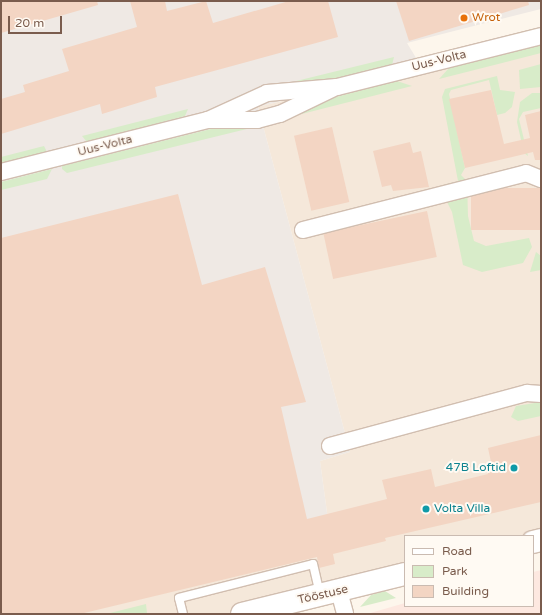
<!DOCTYPE html>
<meta charset="utf-8">
<style>
body{margin:0}
#map{position:relative;width:542px;height:615px;overflow:hidden;background:#fdf6ec;font-family:"Varela Round",sans-serif}
div>[style]{position:absolute}
[style*='--x']{left:calc(var(--x)*1px);top:calc(var(--y)*1px);width:calc(var(--w)*1px);rotate:calc(var(--a)*1deg)}
.residential>*{inset:0;background:#f5e8da}
.commercial>*{inset:0;background:#fde8e0}
.industrial>*{inset:0;background:#efe9e4}
.green>*{inset:0;background:#d8ecc9}
.building>*{inset:0;background:#f3d5c3;transform-origin:0 0}
.roads{filter:drop-shadow(1px 0 #d1beb0) drop-shadow(-1px 0 #d1beb0) drop-shadow(0 1px #d1beb0) drop-shadow(0 -1px #d1beb0)}
.lane>*{height:8px;margin:-4px;padding:0 4px;transform-origin:4px;border-radius:4px;background:#fff}
.street>*{height:16px;margin:-8px;padding:0 8px;transform-origin:8px;border-radius:8px;background:#fff}
.secondary>*{height:22px;margin:-11px;padding:0 11px;transform-origin:11px;border-radius:11px;background:#fff}
.dots>*{width:11px;height:11px;translate:-50% -50%;box-sizing:border-box;border:2px solid #fffaf3;border-radius:50%}
span{translate:-50% -50%;white-space:nowrap;text-align:center;line-height:1.15;-webkit-text-stroke:4px #fffaf3;paint-order:stroke}
.food-label{font-size:12px;color:#c56008}
.left{translate:0 -50%;text-align:left}
.street-label{font-size:12px;color:#7a5c4d}
.culture-label{font-size:12px;color:#0d838f}
.right{translate:-100% -50%;text-align:right}
.frame{position:absolute;inset:0;border:2px solid #7a5c4d;pointer-events:none}
.legend{position:absolute;left:404px;top:535px;width:130px;height:72px;box-sizing:border-box;background:#fffaf3;border:1px solid #cabbb1;margin:0;padding:5px 7px;list-style:none;font-size:12px;color:#7a5c4d}
.legend li{display:flex;align-items:center;gap:8px;height:20px}
.legend b{width:20px;border:1px solid #cabbb1}
.scale{position:absolute;left:8px;top:16px;width:54px;height:18px;box-sizing:border-box;border:2px solid #7a5c4d;border-top:0;padding-left:5px;font-size:12px;line-height:14px;white-space:nowrap;color:#7a5c4d;-webkit-text-stroke:3px #fffaf3;paint-order:stroke}
</style>
<div id="map">
<div class="residential">
<div style="clip-path:polygon(541px 36px,541px 537px,405px 536px,405px 571px,229px 614px,1px 614px,1px 599px,328px 520px,320px 461px,350px 452px,258px 107px)"></div>
</div>
<div class="commercial">
<div style="clip-path:polygon(541px 570px,541px 614px,367px 614px,405px 603px,533px 606px,533px 572px)"></div>
</div>
<div class="industrial">
<div style="clip-path:polygon(1px 1px,541px 1px,541px 9px,407px 43px,421px 66px,258px 107px,350px 452px,320px 461px,328px 520px,1px 599px)"></div>
</div>
<div class="green">
<div style="clip-path:polygon(541px 45px,541px 53px,439px 79px,449px 68px)"></div>
<div style="clip-path:polygon(394px 57px,392px 65px,327px 81px,284px 84px)"></div>
<div style="clip-path:polygon(541px 64px,541px 87px,520px 89px,519px 70px)"></div>
<div style="clip-path:polygon(497px 76px,500px 90px,515px 92px,512px 107px,505px 113px,497px 115px,489px 80px,451px 90px,449px 94px,465px 168px,461px 175px,467px 181px,468px 216px,474px 241px,486px 246px,529px 238px,532px 247px,523px 263px,482px 272px,463px 265px,452px 212px,439px 186px,458px 181px,442px 97px,445px 89px)"></div>
<div style="clip-path:polygon(397px 81px,412px 86px,282px 119px,332px 98px)"></div>
<div style="clip-path:polygon(532px 93px,541px 93px,541px 108px,523px 112px,519px 119px,528px 156px,524px 153px,517px 122px,520px 102px)"></div>
<div style="clip-path:polygon(188px 109px,185px 116px,87px 142px,82px 136px)"></div>
<div style="clip-path:polygon(263px 125px,67px 173px,62px 169px,62px 166px,219px 127px)"></div>
<div style="clip-path:polygon(44px 146px,47px 152px,1px 163px,1px 157px)"></div>
<div style="clip-path:polygon(52px 169px,47px 179px,1px 190px,1px 182px)"></div>
<div style="clip-path:polygon(536px 252px,541px 256px,541px 270px,530px 272px)"></div>
<div style="clip-path:polygon(541px 402px,541px 416px,518px 421px,511px 417px,516px 406px)"></div>
<div style="clip-path:polygon(385px 591px,396px 598px,360px 607px,371px 595px)"></div>
<div style="clip-path:polygon(146px 604px,147px 613px,143px 614px,106px 614px)"></div>
</div>
<div class="building">
<div style="clip-path:polygon(1px 1px,97px 1px,98px 5px,1px 33px)"></div>
<div style="clip-path:polygon(130px 1px,165px 1px,167px 11px,206px 1px,213px 23px,289px 1px,328px 1px,338px 37px,155px 87px,157px 97px,102px 114px,100px 104px,1px 134px,1px 99px,25px 92px,23px 85px,69px 71px,62px 49px,137px 27px)"></div>
<div style="clip-path:polygon(396px 1px,528px 1px,529px 5px,409px 41px)"></div>
<div style="clip-path:polygon(491px 90px,504px 144px,530px 138px,525px 115px,541px 111px,541px 160px,535px 160px,533px 152px,465px 168px,449px 99px)"></div>
<div style="left:332px;top:127px;width:77px;height:39px;rotate:77deg"></div>
<div style="clip-path:polygon(410px 142px,413px 153px,421px 151px,429px 187px,393px 191px,391px 185px,382px 187px,373px 151px)"></div>
<div style="left:541px;top:188px;width:42px;height:70px;rotate:90deg"></div>
<div style="clip-path:polygon(178px 194px,202px 285px,265px 267px,306px 402px,281px 407px,307px 519px,387px 499px,382px 480px,431px 469px,435px 487px,488px 474px,485px 463px,491px 462px,488px 448px,541px 435px,541px 502px,385px 538px,386px 541px,333px 554px,335px 564px,319px 568px,317px 557px,80px 614px,1px 614px,1px 238px)"></div>
<div style="left:427px;top:211px;width:47px;height:106px;rotate:78deg"></div>
</div>
<div class="roads">
<div class="lane">
<div style="--x:183;--y:614;--w:16;--a:-104"></div>
<div style="--x:179;--y:598;--w:138;--a:-14.2"></div>
<div style="--x:313;--y:564;--w:31;--a:77"></div>
</div>
<div class="street">
<div style="--x:208;--y:120;--w:49;--a:0"></div>
<div style="--x:257;--y:120;--w:24;--a:-15"></div>
<div style="--x:280;--y:114;--w:58;--a:-25.7"></div>
<div style="--x:1;--y:172;--w:213;--a:-14.1"></div>
<div style="--x:208;--y:120;--w:65;--a:-24.6"></div>
<div style="--x:267;--y:93;--w:70;--a:-4.9"></div>
<div style="--x:337;--y:87;--w:210;--a:-14"></div>
<div style="--x:303;--y:230;--w:230;--a:-14.3"></div>
<div style="--x:526;--y:173;--w:16;--a:22"></div>
<div style="--x:330;--y:446;--w:204;--a:-15.1"></div>
<div style="--x:527;--y:393;--w:14;--a:4"></div>
<div style="--x:339;--y:591;--w:24;--a:75"></div>
</div>
<div class="secondary">
<div style="--x:533;--y:542;--w:8;--a:-14"></div>
<div style="--x:242;--y:614;--w:168;--a:-13.8"></div>
</div>
</div>
<div class="dots">
<div style="left:464px;top:18px;background:#e8710a"></div>
<div style="left:514px;top:468px;background:#0f9aa8"></div>
<div style="left:426px;top:509px;background:#0f9aa8"></div>
</div>
<div class="food-label">
<span class="left" style="left:472px;top:18px">Wrot</span>
</div>
<div class="street-label">
<span style="left:439px;top:61px;rotate:-14deg">Uus-Volta</span>
<span style="left:105px;top:146px;rotate:-14deg">Uus-Volta</span>
<span style="left:323px;top:595px;rotate:-13deg">Tööstuse</span>
</div>
<div class="culture-label">
<span class="right" style="left:506px;top:468px">47B Loftid</span>
<span class="left" style="left:434px;top:509px">Volta Villa</span>
</div>
<div class="frame"></div>
<ul class="legend">
<li><b style="height:5px;background:#fff"></b>Road</li>
<li><b style="height:11px;background:#d8ecc9"></b>Park</li>
<li><b style="height:11px;background:#f3d5c3"></b>Building</li>
</ul>
<div class="scale">20 m</div>
</div>
